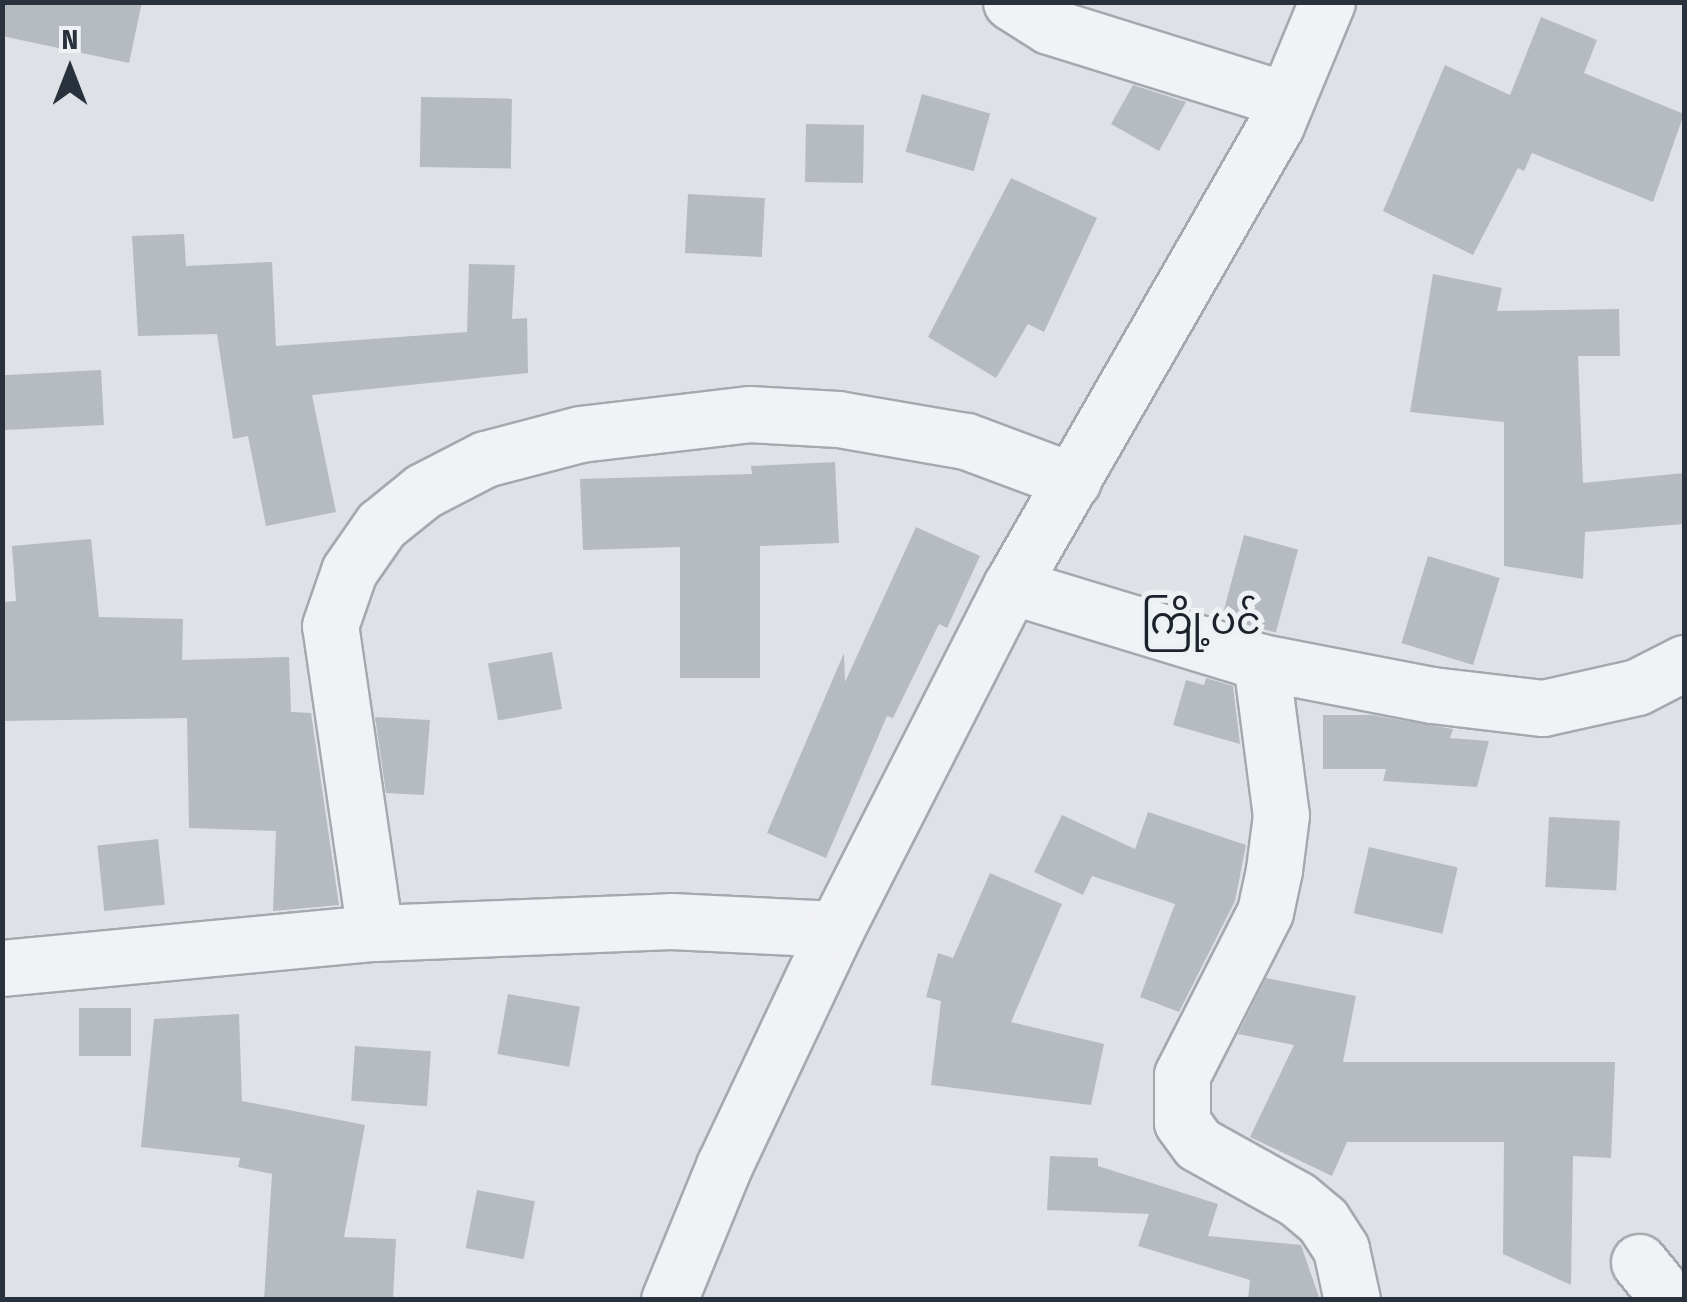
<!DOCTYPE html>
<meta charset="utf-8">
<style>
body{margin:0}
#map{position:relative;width:1687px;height:1302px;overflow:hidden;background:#dee2e6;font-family:"Fira Sans Condensed","Noto Sans Myanmar",sans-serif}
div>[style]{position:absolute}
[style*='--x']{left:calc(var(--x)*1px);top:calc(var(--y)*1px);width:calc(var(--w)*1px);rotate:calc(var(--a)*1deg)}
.building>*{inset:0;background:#b6bbc2;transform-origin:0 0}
.roads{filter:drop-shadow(2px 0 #a4a9b0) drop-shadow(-2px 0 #a4a9b0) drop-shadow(0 2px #a4a9b0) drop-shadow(0 -2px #a4a9b0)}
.street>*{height:55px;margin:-27.5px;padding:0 27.5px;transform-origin:27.5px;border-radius:27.5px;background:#f1f2f5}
span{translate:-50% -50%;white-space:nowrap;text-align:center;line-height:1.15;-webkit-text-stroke:10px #edf1f4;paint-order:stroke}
.quarter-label{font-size:38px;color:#1b222c}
.frame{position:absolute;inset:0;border:5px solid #29313c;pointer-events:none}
.north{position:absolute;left:20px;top:20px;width:100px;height:100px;-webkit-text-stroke:8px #edf1f4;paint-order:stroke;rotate:0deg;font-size:28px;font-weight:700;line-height:40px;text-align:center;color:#29313c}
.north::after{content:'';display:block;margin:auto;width:35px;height:45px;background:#29313c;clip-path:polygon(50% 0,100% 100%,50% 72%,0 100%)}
</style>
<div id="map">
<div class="building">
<div style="clip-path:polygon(2px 2px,142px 2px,129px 63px,2px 36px)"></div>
<div style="clip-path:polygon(1541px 17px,1597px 40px,1584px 73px,1684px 114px,1653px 202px,1532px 153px,1524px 171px,1518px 168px,1473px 255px,1383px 211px,1445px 65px,1510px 95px)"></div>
<div style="clip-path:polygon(1133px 85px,1186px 102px,1159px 151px,1111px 124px)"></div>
<div style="left:922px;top:94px;width:71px;height:60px;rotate:16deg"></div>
<div style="left:421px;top:97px;width:91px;height:70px;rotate:1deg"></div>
<div style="left:806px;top:124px;width:58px;height:58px;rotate:1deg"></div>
<div style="clip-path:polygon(1011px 178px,1097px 218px,1044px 332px,1028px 324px,996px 378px,928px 337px)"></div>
<div style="left:688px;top:194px;width:77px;height:59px;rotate:3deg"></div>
<div style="clip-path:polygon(184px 234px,186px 266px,272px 262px,276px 346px,467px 332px,469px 264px,515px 265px,512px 319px,527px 318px,528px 373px,312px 395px,336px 512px,266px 526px,248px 436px,233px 439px,217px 334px,138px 336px,132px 236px)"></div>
<div style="clip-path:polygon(1433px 274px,1502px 288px,1497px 311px,1619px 309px,1620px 356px,1578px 356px,1583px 483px,1684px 473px,1684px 524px,1585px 532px,1583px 579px,1504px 566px,1504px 422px,1410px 412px)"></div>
<div style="left:101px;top:370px;width:55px;height:99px;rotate:87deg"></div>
<div style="clip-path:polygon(835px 462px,839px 543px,760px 546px,760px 678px,680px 678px,680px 547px,583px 550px,580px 479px,752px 474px,751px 466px)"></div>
<div style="clip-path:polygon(916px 527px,980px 556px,947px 628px,939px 624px,893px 718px,887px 716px,826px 858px,767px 833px,844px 653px,845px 682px)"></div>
<div style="left:1244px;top:535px;width:56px;height:86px;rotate:15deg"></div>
<div style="clip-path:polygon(91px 539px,99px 617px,183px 619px,182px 660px,289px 657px,291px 712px,311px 713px,339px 905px,273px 911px,276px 831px,189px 828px,187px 718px,2px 721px,2px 602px,16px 601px,12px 546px)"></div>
<div style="left:1428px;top:556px;width:75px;height:91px;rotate:17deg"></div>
<div style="left:552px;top:652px;width:58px;height:65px;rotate:80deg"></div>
<div style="clip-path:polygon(1206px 678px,1233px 686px,1240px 744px,1173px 725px,1186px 680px,1204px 685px)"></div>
<div style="clip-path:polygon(1323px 715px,1372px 715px,1453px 729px,1450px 738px,1489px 741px,1477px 787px,1383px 781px,1386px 769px,1323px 769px)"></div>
<div style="clip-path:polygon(375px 717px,430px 720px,424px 795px,386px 793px)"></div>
<div style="clip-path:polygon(1148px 812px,1246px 845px,1235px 901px,1179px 1012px,1140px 997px,1175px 904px,1092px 876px,1083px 895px,1034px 872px,1062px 815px,1135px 849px)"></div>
<div style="left:1549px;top:817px;width:71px;height:70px;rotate:3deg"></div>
<div style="left:158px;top:839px;width:66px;height:61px;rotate:84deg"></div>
<div style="left:1369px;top:847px;width:91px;height:68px;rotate:13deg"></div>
<div style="clip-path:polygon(990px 873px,1062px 904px,1011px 1022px,1104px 1044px,1091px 1105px,931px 1085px,941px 1001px,926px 997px,938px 953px,953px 958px)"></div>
<div style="clip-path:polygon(1266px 978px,1356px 996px,1343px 1062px,1615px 1062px,1611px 1158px,1573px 1156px,1571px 1285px,1503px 1254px,1504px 1142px,1347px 1142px,1332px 1176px,1250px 1137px,1294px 1045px,1238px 1034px)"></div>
<div style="left:508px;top:994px;width:73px;height:61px;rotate:10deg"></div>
<div style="left:79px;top:1008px;width:52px;height:48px"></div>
<div style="clip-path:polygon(239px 1014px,242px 1101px,365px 1125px,344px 1237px,396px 1239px,393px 1300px,264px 1300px,272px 1174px,238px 1167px,240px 1158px,141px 1147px,154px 1019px)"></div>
<div style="left:355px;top:1046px;width:76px;height:55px;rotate:4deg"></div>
<div style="clip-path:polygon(1050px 1156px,1098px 1158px,1098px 1166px,1218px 1204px,1208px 1236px,1301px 1245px,1320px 1300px,1248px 1300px,1250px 1280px,1138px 1246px,1149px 1214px,1047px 1210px)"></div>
<div style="left:477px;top:1190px;width:59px;height:59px;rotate:11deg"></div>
</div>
<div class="roads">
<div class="street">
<div style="--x:1011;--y:2;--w:45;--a:32.3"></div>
<div style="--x:1049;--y:26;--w:248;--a:17.3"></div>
<div style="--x:1011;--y:586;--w:261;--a:16.9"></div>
<div style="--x:1261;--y:662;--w:174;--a:10.9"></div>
<div style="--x:1432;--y:695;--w:112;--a:6.7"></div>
<div style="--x:1543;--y:708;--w:96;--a:-12.6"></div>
<div style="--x:1637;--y:687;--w:53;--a:-27.1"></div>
<div style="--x:1261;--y:662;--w:154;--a:82.6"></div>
<div style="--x:1281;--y:815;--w:55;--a:97.3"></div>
<div style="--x:1274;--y:870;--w:43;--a:102.1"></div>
<div style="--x:1265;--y:912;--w:183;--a:117"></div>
<div style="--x:1182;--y:1075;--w:47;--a:90"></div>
<div style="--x:1182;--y:1122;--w:27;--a:54"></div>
<div style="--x:1198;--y:1144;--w:113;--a:29.1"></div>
<div style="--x:1297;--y:1199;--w:34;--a:40"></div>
<div style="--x:1323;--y:1221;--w:33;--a:57"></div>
<div style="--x:1341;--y:1249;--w:52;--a:77.8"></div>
<div style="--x:375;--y:933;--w:310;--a:-98.3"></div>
<div style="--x:330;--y:626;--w:58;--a:-70.9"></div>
<div style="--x:349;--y:571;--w:56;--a:-55.2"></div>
<div style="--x:381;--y:525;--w:54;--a:-39"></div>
<div style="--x:423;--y:491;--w:70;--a:-27.3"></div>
<div style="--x:485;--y:459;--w:98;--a:-14.7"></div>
<div style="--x:580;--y:434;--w:170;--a:-6.7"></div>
<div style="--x:749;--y:414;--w:89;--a:3.2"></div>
<div style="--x:838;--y:419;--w:130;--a:9.8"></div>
<div style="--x:966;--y:441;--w:114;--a:20.5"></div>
<div style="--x:2;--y:968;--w:375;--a:-5.4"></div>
<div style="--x:375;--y:933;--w:296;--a:-2.3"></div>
<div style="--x:671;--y:921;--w:165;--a:2.8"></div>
<div style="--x:1639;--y:1262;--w:49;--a:50.8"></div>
<div style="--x:669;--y:1300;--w:145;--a:-67.7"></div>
<div style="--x:724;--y:1166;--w:262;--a:-64.7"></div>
<div style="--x:836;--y:929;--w:385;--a:-63"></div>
<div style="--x:1011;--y:586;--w:532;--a:-60.11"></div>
<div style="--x:1276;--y:125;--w:133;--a:-67.5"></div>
</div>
</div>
<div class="quarter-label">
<span style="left:1201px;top:622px">ကြို့ပင်</span>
</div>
<div class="frame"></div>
<div class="north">N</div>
</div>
